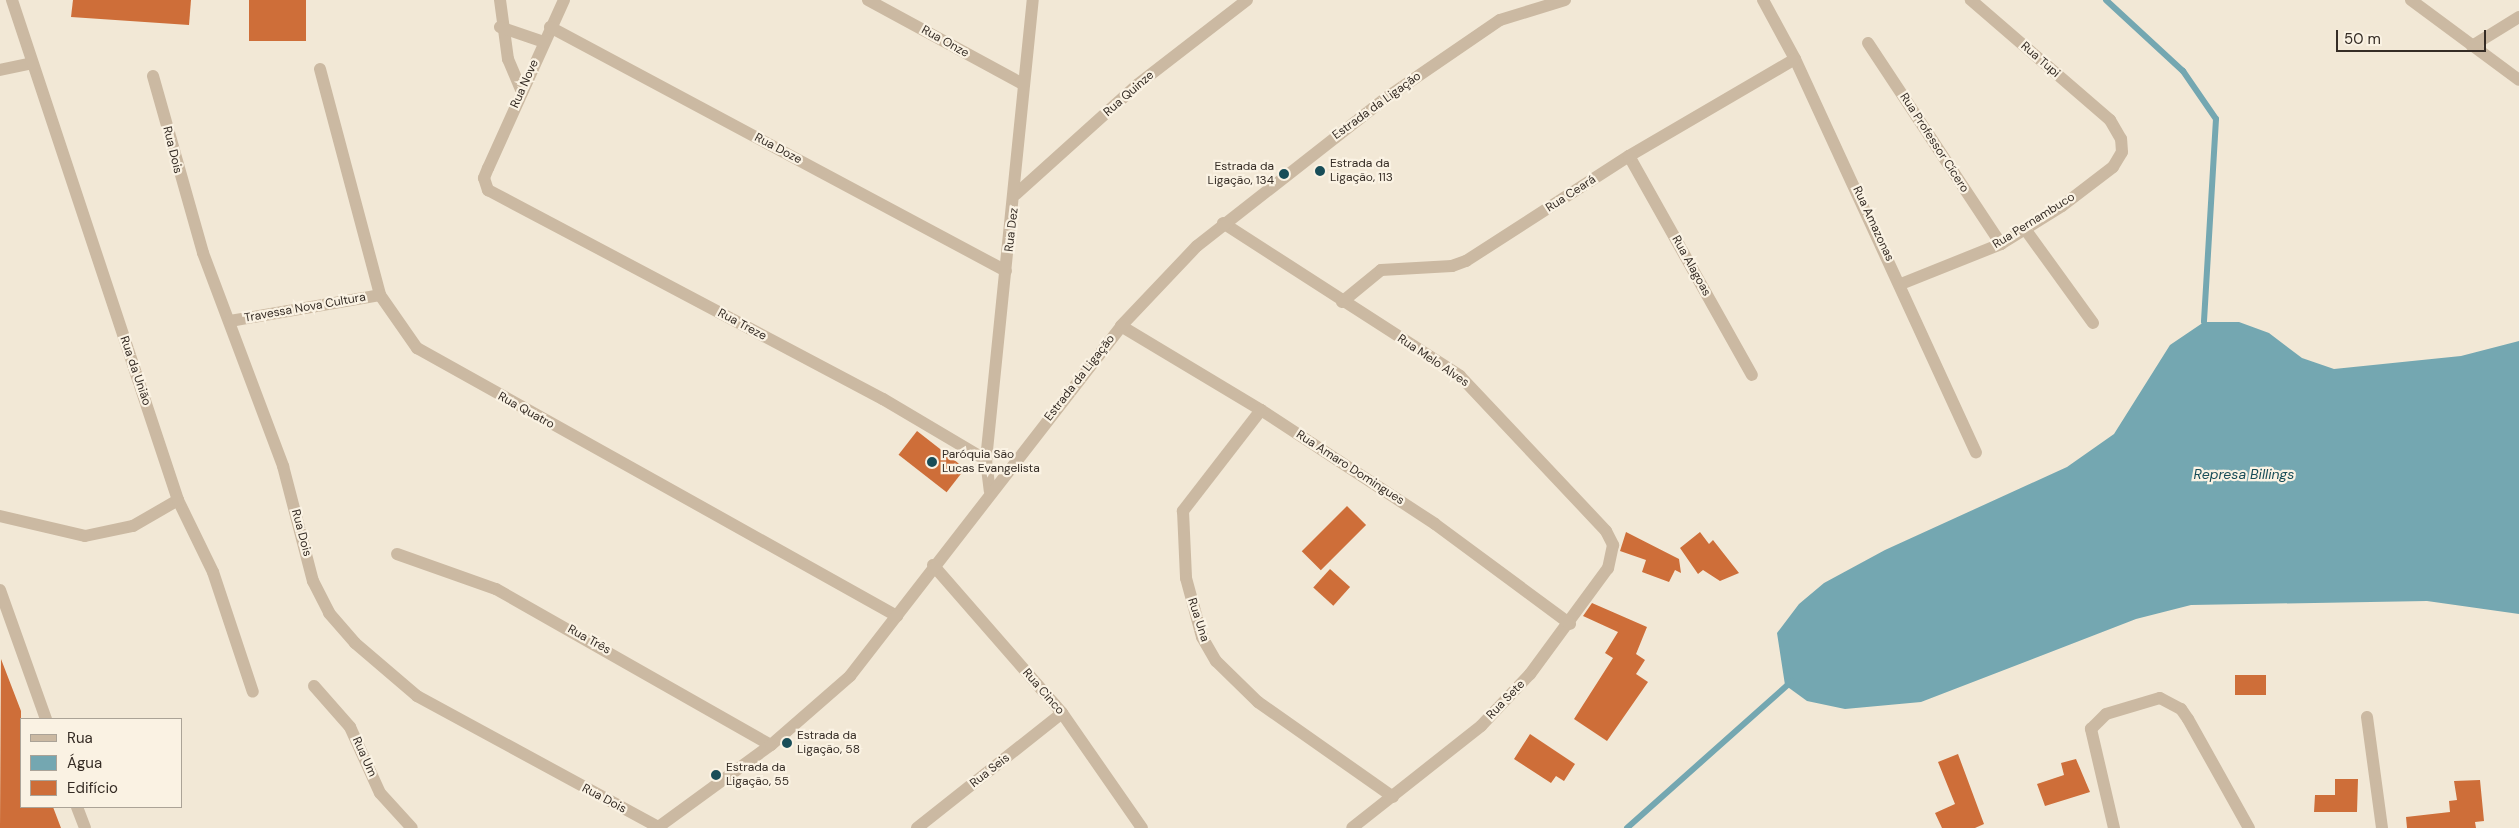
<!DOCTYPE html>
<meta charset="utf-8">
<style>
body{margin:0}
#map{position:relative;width:2519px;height:828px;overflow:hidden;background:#f2e8d6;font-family:"DM Sans",sans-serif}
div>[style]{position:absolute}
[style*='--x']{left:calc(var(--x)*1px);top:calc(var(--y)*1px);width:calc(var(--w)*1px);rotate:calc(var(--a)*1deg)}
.water>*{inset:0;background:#74a7b1}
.stream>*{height:6px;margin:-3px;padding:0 3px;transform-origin:3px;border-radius:3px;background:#74a7b1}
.building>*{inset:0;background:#ce6e39;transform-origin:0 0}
.minor>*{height:12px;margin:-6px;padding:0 6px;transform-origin:6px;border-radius:6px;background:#cbb9a2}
.dots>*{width:14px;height:14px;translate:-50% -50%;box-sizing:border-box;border:2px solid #faf2e3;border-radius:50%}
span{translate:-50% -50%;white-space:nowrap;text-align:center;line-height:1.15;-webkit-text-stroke:4.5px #faf2e3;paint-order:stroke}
.street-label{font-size:12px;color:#352c25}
.poi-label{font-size:12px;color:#352c25}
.left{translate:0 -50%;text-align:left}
.right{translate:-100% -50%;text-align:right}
.water-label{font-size:14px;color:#184d58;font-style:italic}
.legend{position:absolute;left:20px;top:718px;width:162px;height:90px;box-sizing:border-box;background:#faf2e3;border:1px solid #aba397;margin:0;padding:6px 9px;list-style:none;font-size:15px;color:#352c25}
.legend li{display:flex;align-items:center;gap:10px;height:25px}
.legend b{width:25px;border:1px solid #aba397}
.scale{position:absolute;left:2336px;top:30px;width:150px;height:22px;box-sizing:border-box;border:2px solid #352c25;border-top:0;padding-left:6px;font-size:15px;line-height:18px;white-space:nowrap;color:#352c25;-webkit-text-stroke:4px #faf2e3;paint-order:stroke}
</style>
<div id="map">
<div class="water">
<div style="clip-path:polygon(2204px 322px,2239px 322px,2269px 333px,2302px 358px,2334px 369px,2461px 356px,2519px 341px,2519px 614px,2427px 601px,2191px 605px,2136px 619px,1921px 702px,1845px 709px,1807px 701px,1785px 685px,1777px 633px,1799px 604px,1824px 583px,1885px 550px,2067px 467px,2114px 434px,2170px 345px)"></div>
</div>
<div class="stream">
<div style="--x:2106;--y:0;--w:105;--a:42.7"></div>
<div style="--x:2183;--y:71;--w:58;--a:55.5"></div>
<div style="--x:2216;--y:119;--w:203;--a:93.4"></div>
<div style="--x:1627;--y:828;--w:221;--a:-41.7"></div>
</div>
<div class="building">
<div style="clip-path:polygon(73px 0,191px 0,189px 25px,71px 17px)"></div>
<div style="left:249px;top:0;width:57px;height:41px"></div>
<div style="left:917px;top:431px;width:61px;height:30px;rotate:38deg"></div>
<div style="left:1347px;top:506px;width:27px;height:64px;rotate:45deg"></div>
<div style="clip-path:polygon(1626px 532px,1679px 559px,1681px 573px,1675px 570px,1669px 582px,1642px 572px,1646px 560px,1620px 551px)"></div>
<div style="clip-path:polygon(1700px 532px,1709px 544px,1713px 540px,1739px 573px,1720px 581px,1703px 570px,1698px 574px,1680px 548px)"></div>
<div style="left:1330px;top:569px;width:27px;height:25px;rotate:42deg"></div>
<div style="clip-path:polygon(1592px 603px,1647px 627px,1636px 654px,1645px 660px,1636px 674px,1648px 682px,1607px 741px,1574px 719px,1613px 658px,1605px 653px,1618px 632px,1583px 616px)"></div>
<div style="clip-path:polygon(1px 659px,21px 711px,21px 807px,53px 807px,61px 828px,0 828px)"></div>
<div style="left:2266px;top:675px;width:20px;height:31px;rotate:90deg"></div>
<div style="clip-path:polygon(1530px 734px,1575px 764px,1564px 781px,1556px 776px,1551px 783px,1514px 759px)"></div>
<div style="clip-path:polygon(1958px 754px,1984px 824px,1975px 828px,1942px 828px,1935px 813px,1955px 804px,1938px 762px)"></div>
<div style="clip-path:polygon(2076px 759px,2090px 792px,2045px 806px,2037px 784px,2064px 775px,2061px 763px)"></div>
<div style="clip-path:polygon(2335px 779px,2358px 779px,2357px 812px,2314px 812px,2315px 795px,2335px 795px)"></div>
<div style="clip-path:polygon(2480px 780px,2484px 821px,2475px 822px,2476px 828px,2407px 828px,2406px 817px,2450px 812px,2449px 801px,2457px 800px,2454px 781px)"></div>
</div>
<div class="minor">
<div style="--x:500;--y:0;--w:60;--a:82.3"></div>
<div style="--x:508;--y:59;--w:36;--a:67"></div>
<div style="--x:564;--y:0;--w:184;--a:114.3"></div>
<div style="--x:488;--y:168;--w:11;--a:112"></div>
<div style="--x:484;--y:178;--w:13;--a:72"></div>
<div style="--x:488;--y:190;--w:447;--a:27.9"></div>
<div style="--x:883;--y:399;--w:120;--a:30.6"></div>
<div style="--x:986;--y:460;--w:31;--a:83"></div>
<div style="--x:868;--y:0;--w:176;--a:28.5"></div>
<div style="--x:1763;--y:0;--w:67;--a:61.5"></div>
<div style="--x:1795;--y:59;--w:433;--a:65.3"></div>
<div style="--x:2411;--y:0;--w:134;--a:36.5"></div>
<div style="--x:500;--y:27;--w:46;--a:18.8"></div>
<div style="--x:550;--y:27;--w:517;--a:28.15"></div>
<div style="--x:1868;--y:43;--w:241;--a:56.5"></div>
<div style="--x:2472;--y:46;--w:55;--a:-31.7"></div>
<div style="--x:320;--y:69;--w:234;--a:75.1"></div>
<div style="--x:380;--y:295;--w:65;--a:55.1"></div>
<div style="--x:417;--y:348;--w:550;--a:29.18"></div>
<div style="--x:0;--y:70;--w:33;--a:-12"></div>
<div style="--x:153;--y:76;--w:184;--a:74.2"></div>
<div style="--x:203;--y:253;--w:228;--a:69.4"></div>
<div style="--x:283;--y:466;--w:119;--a:75.4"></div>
<div style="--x:313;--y:581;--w:36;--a:63"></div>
<div style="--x:329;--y:613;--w:40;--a:49"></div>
<div style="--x:355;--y:643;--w:82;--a:40.5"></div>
<div style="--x:417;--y:696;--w:274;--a:28.5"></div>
<div style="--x:1629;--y:156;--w:251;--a:60.7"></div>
<div style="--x:1016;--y:194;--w:163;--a:-42"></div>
<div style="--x:1137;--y:85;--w:139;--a:-37.7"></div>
<div style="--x:1223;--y:223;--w:282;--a:32.8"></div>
<div style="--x:1460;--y:376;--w:213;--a:46.7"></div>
<div style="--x:1606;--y:531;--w:16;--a:63"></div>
<div style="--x:1613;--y:545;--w:24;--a:102"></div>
<div style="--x:1608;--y:568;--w:132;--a:126.3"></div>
<div style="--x:1530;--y:674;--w:71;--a:133.3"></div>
<div style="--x:1481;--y:726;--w:164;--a:141.7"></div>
<div style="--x:2025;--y:229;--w:116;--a:54.1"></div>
<div style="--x:1901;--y:284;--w:108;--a:-21.8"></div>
<div style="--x:2001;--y:244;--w:72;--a:-31.9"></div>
<div style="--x:2062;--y:206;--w:64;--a:-37.4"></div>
<div style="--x:2113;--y:167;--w:17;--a:-59"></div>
<div style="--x:2122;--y:152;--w:13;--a:-94"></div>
<div style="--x:2121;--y:139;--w:22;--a:-120"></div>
<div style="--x:2110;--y:120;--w:184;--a:-139.2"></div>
<div style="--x:1342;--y:302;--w:50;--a:-39.4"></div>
<div style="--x:1381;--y:270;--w:71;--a:-3.2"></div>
<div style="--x:1452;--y:266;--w:15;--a:-20"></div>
<div style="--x:1466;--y:261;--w:194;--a:-32.8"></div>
<div style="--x:1629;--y:156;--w:192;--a:-30.3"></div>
<div style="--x:230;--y:321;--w:152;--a:-9.8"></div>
<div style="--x:1121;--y:326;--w:163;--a:31"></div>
<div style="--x:1261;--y:410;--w:208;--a:33.2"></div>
<div style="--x:1435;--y:524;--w:168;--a:36.5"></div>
<div style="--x:1261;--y:410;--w:128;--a:127.7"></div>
<div style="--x:1183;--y:511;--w:67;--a:87.4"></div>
<div style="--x:1186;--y:578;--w:61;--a:74.8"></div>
<div style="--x:1202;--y:637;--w:28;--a:60"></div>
<div style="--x:1216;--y:661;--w:59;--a:44.3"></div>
<div style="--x:1258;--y:702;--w:165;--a:35.1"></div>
<div style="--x:986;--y:460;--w:462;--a:-84.2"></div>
<div style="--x:178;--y:500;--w:80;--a:64.1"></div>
<div style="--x:213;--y:572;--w:126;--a:71.6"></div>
<div style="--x:0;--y:516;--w:87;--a:13.2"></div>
<div style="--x:85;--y:536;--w:49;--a:-11.8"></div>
<div style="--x:133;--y:526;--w:52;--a:-30"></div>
<div style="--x:178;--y:500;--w:527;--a:-108.37"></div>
<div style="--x:397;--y:554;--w:105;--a:19.5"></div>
<div style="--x:496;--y:589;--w:316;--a:29.6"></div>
<div style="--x:933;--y:565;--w:196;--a:48.9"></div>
<div style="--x:1062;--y:713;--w:140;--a:55.2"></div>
<div style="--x:0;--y:590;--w:137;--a:70.4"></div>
<div style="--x:314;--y:686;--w:55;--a:48.7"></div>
<div style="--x:350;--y:727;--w:72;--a:65.6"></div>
<div style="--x:380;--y:793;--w:47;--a:47.6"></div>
<div style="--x:2367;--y:717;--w:112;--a:82.3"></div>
<div style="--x:77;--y:807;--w:22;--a:69"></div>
<div style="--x:657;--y:828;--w:141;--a:-36.1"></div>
<div style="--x:771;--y:745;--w:105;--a:-41.1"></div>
<div style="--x:850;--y:676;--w:443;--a:-52.2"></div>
<div style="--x:1121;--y:326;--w:110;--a:-46.5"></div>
<div style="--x:1197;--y:246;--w:240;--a:-38.1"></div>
<div style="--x:1386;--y:98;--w:138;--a:-34.4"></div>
<div style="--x:1500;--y:20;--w:68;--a:-17.1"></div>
<div style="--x:917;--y:828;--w:185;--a:-38.4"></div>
<div style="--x:2114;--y:828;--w:102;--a:-103.1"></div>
<div style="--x:2091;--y:729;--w:21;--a:-45"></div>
<div style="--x:2106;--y:714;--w:56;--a:-16.5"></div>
<div style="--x:2160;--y:698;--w:24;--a:28"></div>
<div style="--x:2181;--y:709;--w:12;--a:55"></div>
<div style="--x:2188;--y:719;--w:125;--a:60.8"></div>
</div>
<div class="dots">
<div style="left:1320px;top:171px;background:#184d58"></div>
<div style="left:1284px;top:174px;background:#184d58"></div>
<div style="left:932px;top:462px;background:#184d58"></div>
<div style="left:787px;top:743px;background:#184d58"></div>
<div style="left:716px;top:775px;background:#184d58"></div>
</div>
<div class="street-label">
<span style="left:945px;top:42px;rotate:29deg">Rua Onze</span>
<span style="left:2040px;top:60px;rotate:41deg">Rua Tupi</span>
<span style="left:525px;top:84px;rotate:-66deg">Rua Nove</span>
<span style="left:1129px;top:94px;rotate:-41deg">Rua Quinze</span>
<span style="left:1377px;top:106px;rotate:-36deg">Estrada da Ligação</span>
<span style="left:1934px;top:143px;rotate:57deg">Rua Professor Cícero</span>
<span style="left:778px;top:149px;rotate:28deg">Rua Doze</span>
<span style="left:172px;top:150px;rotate:76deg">Rua Dois</span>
<span style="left:1571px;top:194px;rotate:-33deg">Rua Ceará</span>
<span style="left:2034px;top:221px;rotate:-32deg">Rua Pernambuco</span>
<span style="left:1873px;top:224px;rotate:65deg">Rua Amazonas</span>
<span style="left:1012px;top:230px;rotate:-83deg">Rua Dez</span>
<span style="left:1691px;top:266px;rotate:61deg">Rua Alagoas</span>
<span style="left:305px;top:308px;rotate:-10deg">Travessa Nova Cultura</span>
<span style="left:742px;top:325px;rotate:28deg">Rua Treze</span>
<span style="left:1433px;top:361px;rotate:34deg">Rua Melo Alves</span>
<span style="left:135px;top:371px;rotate:71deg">Rua da União</span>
<span style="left:1080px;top:378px;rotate:-52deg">Estrada da Ligação</span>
<span style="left:526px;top:411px;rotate:29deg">Rua Quatro</span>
<span style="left:1350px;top:468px;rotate:33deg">Rua Amaro Domingues</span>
<span style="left:301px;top:533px;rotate:75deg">Rua Dois</span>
<span style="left:1198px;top:620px;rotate:72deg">Rua Una</span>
<span style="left:589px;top:640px;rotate:29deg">Rua Três</span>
<span style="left:1043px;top:692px;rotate:49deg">Rua Cinco</span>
<span style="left:1506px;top:700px;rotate:-46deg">Rua Sete</span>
<span style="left:364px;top:757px;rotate:66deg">Rua Um</span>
<span style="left:990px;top:771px;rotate:-38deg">Rua Seis</span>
<span style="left:604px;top:799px;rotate:28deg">Rua Dois</span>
</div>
<div class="poi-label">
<span class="left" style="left:1330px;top:171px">Estrada da<br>Ligação, 113</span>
<span class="right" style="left:1274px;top:174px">Estrada da<br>Ligação, 134</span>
<span class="left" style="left:942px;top:462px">Paróquia São<br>Lucas Evangelista</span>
<span class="left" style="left:797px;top:743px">Estrada da<br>Ligação, 58</span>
<span class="left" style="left:726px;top:775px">Estrada da<br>Ligação, 55</span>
</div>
<div class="water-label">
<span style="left:2244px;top:474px">Represa Billings</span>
</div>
<ul class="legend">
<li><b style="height:6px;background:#cbb9a2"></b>Rua</li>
<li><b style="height:14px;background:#74a7b1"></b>Água</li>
<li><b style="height:14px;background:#ce6e39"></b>Edifício</li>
</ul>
<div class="scale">50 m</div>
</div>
